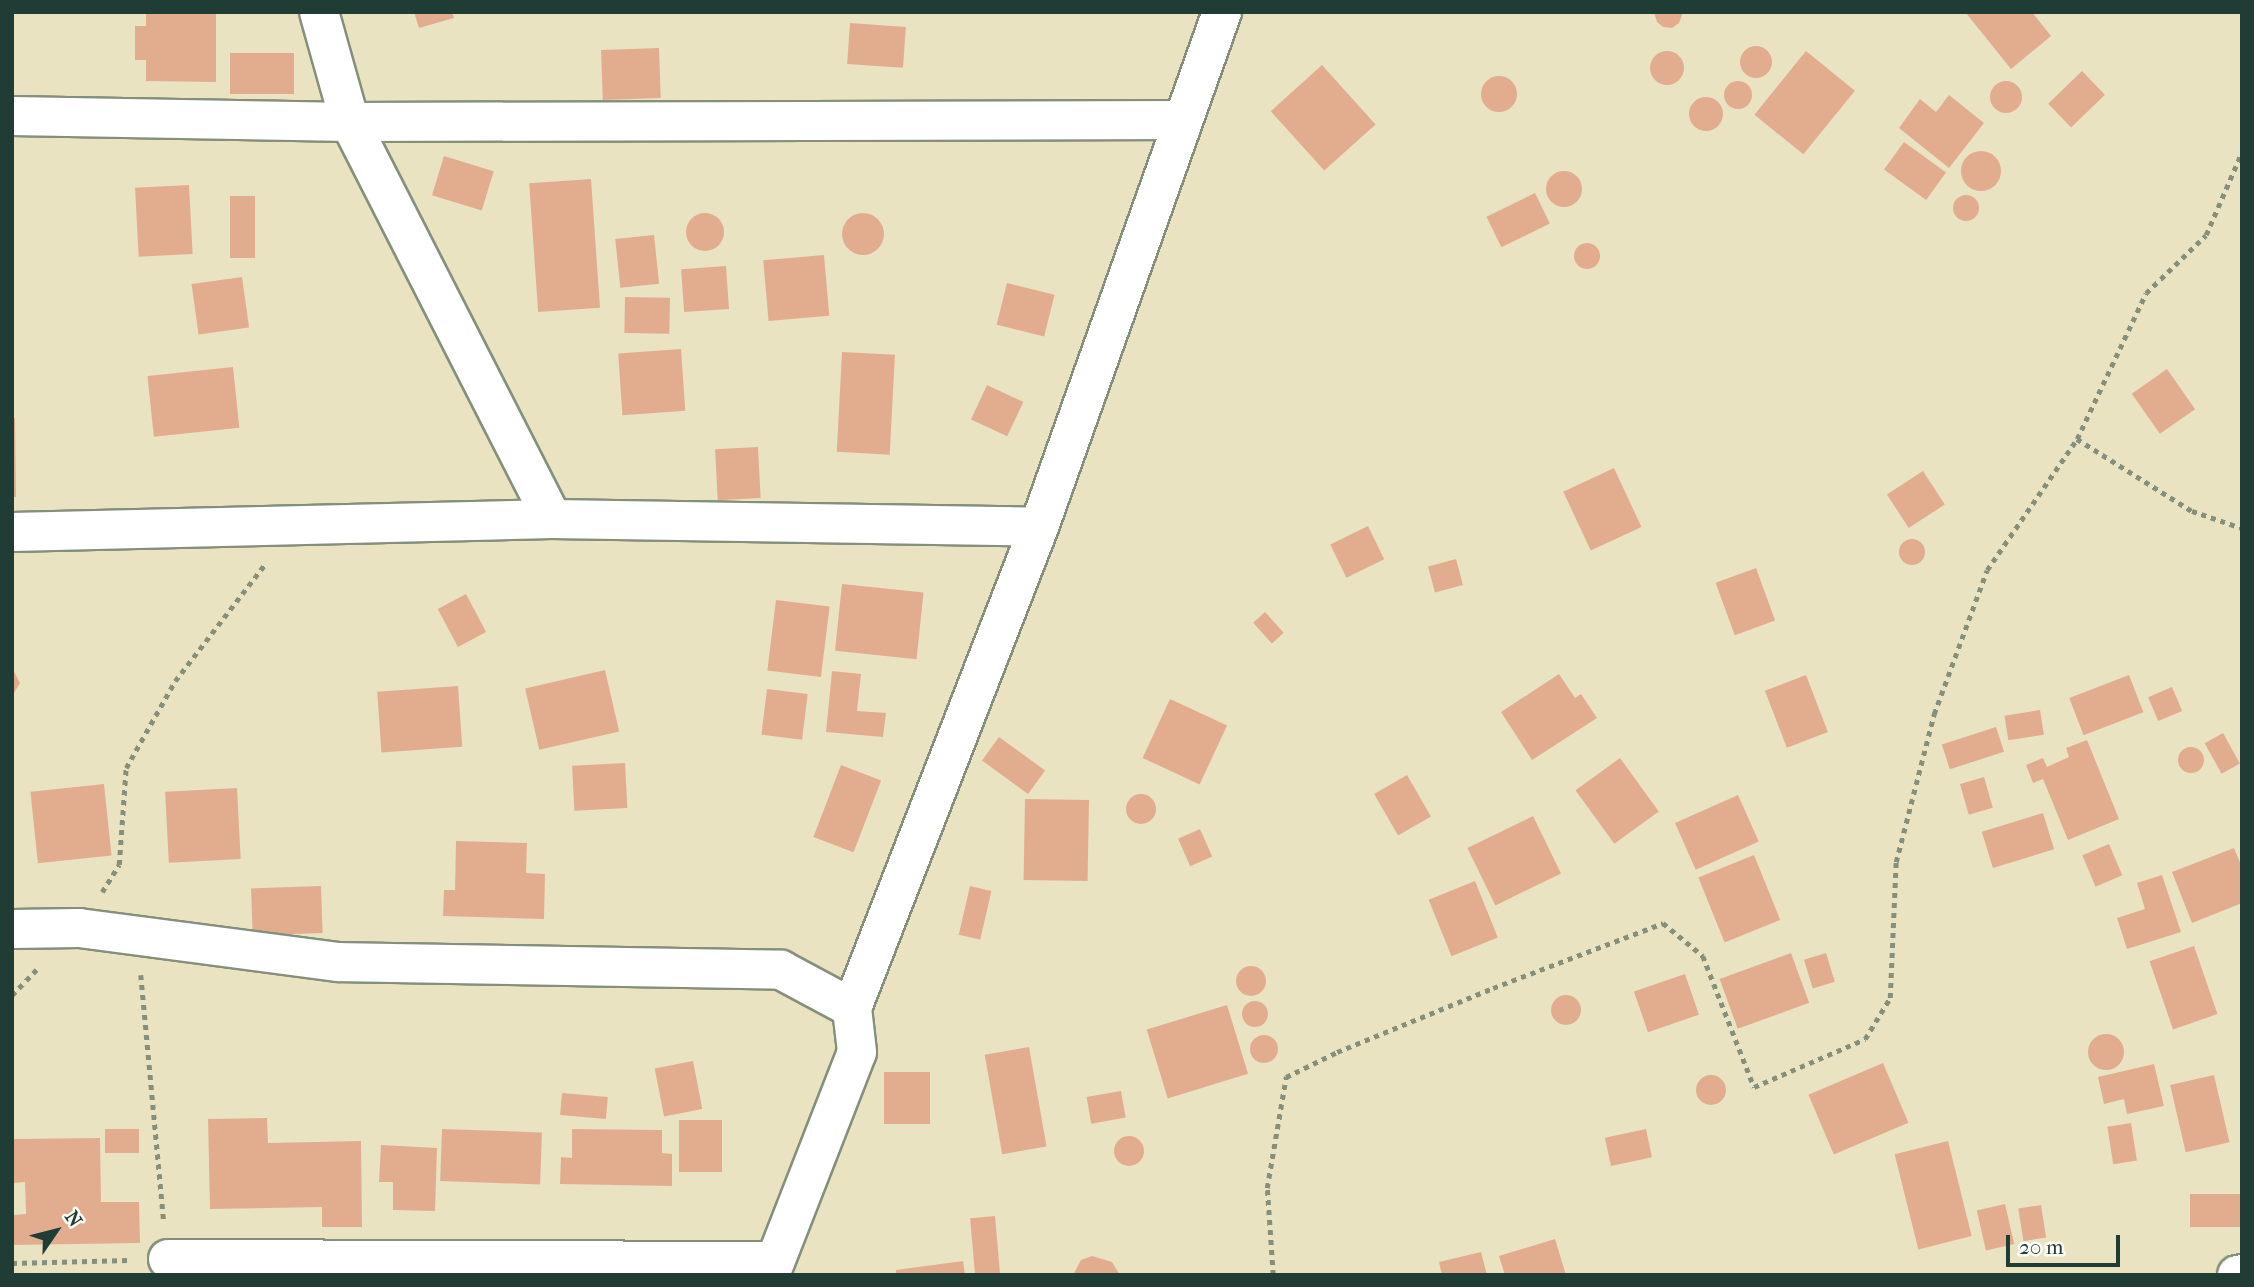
<!DOCTYPE html>
<style>
body{margin:0}
#map{position:relative;width:2254px;height:1287px;overflow:hidden;background:#eae3c2;font-family:"IM FELL French Canon",serif}
div>[style]{position:absolute}
[style*='--x']{left:calc(var(--x)*1px);top:calc(var(--y)*1px);width:calc(var(--w)*1px);rotate:calc(var(--a)*1deg)}
.building>*{inset:0;background:#e2ad8f;transform-origin:0 0}
.round{border-radius:50%}
.path>*{height:4.5px;margin-top:-2.25px;transform-origin:0;background:repeating-linear-gradient(90deg,#84907b 0 5px,transparent 0 10px)}
.roads{filter:drop-shadow(2px 0 #84907b) drop-shadow(-2px 0 #84907b) drop-shadow(0 2px #84907b) drop-shadow(0 -2px #84907b)}
.street>*{height:38px;margin:-19px;padding:0 19px;transform-origin:19px;border-radius:19px;background:#fff}
.secondary>*{height:38px;margin:-19px;padding:0 19px;transform-origin:19px;border-radius:19px;background:#fff}
span{translate:-50% -50%;white-space:nowrap;text-align:center;line-height:1.15;-webkit-text-stroke:7px #fdfcf7;paint-order:stroke}
.frame{position:absolute;inset:0;border:14px solid #1f3d34;pointer-events:none}
.north{position:absolute;left:21px;top:1196px;width:70px;height:70px;-webkit-text-stroke:5px #fdfcf7;paint-order:stroke;rotate:55deg;font-size:19px;font-weight:700;line-height:28px;text-align:center;color:#1f3d34}
.north::after{content:'';display:block;margin:auto;width:24px;height:32px;background:#1f3d34;clip-path:polygon(50% 0,100% 100%,50% 72%,0 100%)}
.scale{position:absolute;left:2006px;top:1235px;width:114px;height:32px;box-sizing:border-box;border:4px solid #1f3d34;border-top:0;padding-left:9px;font-size:21px;line-height:24px;white-space:nowrap;color:#1f3d34;-webkit-text-stroke:5px #fdfcf7;paint-order:stroke}
</style>
<div id="map">
<div class="building">
<div style="clip-path:polygon(146px 12px,216px 12px,216px 82px,146px 81px,146px 60px,135px 60px,135px 26px,146px 26px)"></div>
<div style="clip-path:polygon(414px 12px,452px 12px,454px 18px,419px 28px)"></div>
<div style="clip-path:polygon(1654px 12px,1682px 12px,1682px 15px,1679px 23px,1672px 28px,1663px 27px,1657px 22px)"></div>
<div style="clip-path:polygon(2032px 12px,2051px 36px,2011px 69px,1966px 13px)"></div>
<div style="left:850px;top:23px;width:56px;height:41px;rotate:4deg"></div>
<div class="round" style="left:1740px;top:46px;width:32px;height:32px"></div>
<div style="left:659px;top:48px;width:50px;height:58px;rotate:88deg"></div>
<div style="left:1806px;top:51px;width:63px;height:82px;rotate:39deg"></div>
<div class="round" style="left:1650px;top:51px;width:34px;height:34px"></div>
<div style="left:230px;top:53px;width:64px;height:41px"></div>
<div style="left:1322px;top:65px;width:80px;height:69px;rotate:48deg"></div>
<div style="left:2082px;top:71px;width:33px;height:47px;rotate:46deg"></div>
<div class="round" style="left:1481px;top:76px;width:36px;height:36px"></div>
<div class="round" style="left:1990px;top:81px;width:32px;height:32px"></div>
<div class="round" style="left:1724px;top:81px;width:28px;height:28px"></div>
<div style="clip-path:polygon(1949px 95px,1984px 123px,1949px 168px,1899px 128px,1920px 99px,1936px 112px)"></div>
<div class="round" style="left:1689px;top:97px;width:34px;height:34px"></div>
<div style="left:1904px;top:142px;width:52px;height:34px;rotate:36deg"></div>
<div class="round" style="left:1961px;top:151px;width:40px;height:40px"></div>
<div style="left:444px;top:156px;width:52px;height:41px;rotate:17deg"></div>
<div class="round" style="left:1546px;top:171px;width:36px;height:36px"></div>
<div style="left:591px;top:179px;width:129px;height:62px;rotate:86deg"></div>
<div style="left:189px;top:185px;width:69px;height:54px;rotate:87deg"></div>
<div style="left:1535px;top:193px;width:34px;height:54px;rotate:64deg"></div>
<div class="round" style="left:1953px;top:195px;width:26px;height:26px"></div>
<div style="left:230px;top:196px;width:25px;height:62px"></div>
<div class="round" style="left:686px;top:213px;width:38px;height:38px"></div>
<div class="round" style="left:842px;top:213px;width:42px;height:42px"></div>
<div style="left:654px;top:235px;width:49px;height:39px;rotate:84deg"></div>
<div class="round" style="left:1574px;top:243px;width:26px;height:26px"></div>
<div style="left:824px;top:255px;width:61px;height:61px;rotate:85deg"></div>
<div style="left:726px;top:266px;width:43px;height:45px;rotate:86deg"></div>
<div style="left:242px;top:277px;width:51px;height:51px;rotate:82deg"></div>
<div style="left:1007px;top:283px;width:49px;height:43px;rotate:14deg"></div>
<div style="left:625px;top:297px;width:45px;height:36px;rotate:1deg"></div>
<div style="left:681px;top:349px;width:62px;height:63px;rotate:86deg"></div>
<div style="left:842px;top:352px;width:53px;height:100px;rotate:3deg"></div>
<div style="left:233px;top:367px;width:61px;height:86px;rotate:84deg"></div>
<div style="left:2167px;top:369px;width:49px;height:43px;rotate:55deg"></div>
<div style="left:987px;top:385px;width:40px;height:38px;rotate:25deg"></div>
<div style="clip-path:polygon(12px 418px,15px 418px,16px 497px,12px 497px)"></div>
<div style="left:758px;top:447px;width:51px;height:43px;rotate:87deg"></div>
<div style="left:1614px;top:468px;width:65px;height:56px;rotate:65deg"></div>
<div style="left:1923px;top:471px;width:40px;height:43px;rotate:57deg"></div>
<div style="left:1368px;top:526px;width:37px;height:42px;rotate:64deg"></div>
<div class="round" style="left:1899px;top:539px;width:26px;height:26px"></div>
<div style="left:1456px;top:559px;width:27px;height:29px;rotate:75deg"></div>
<div style="left:1756px;top:568px;width:56px;height:43px;rotate:70deg"></div>
<div style="left:842px;top:584px;width:82px;height:67px;rotate:6deg"></div>
<div style="left:466px;top:594px;width:43px;height:32px;rotate:62deg"></div>
<div style="left:776px;top:600px;width:54px;height:71px;rotate:7deg"></div>
<div style="left:1265px;top:612px;width:28px;height:16px;rotate:48deg"></div>
<div style="clip-path:polygon(12px 668px,20px 683px,12px 696px)"></div>
<div style="left:605px;top:670px;width:63px;height:82px;rotate:77deg"></div>
<div style="clip-path:polygon(832px 671px,861px 674px,857px 711px,886px 713px,883px 737px,826px 732px)"></div>
<div style="clip-path:polygon(1559px 674px,1575px 698px,1581px 694px,1597px 718px,1532px 760px,1501px 712px)"></div>
<div style="left:1806px;top:675px;width:61px;height:44px;rotate:69deg"></div>
<div style="left:2129px;top:675px;width:40px;height:64px;rotate:69deg"></div>
<div style="left:458px;top:686px;width:61px;height:81px;rotate:86deg"></div>
<div style="left:2172px;top:687px;width:26px;height:26px;rotate:67deg"></div>
<div style="left:767px;top:689px;width:41px;height:46px;rotate:7deg"></div>
<div style="left:1170px;top:699px;width:63px;height:65px;rotate:25deg"></div>
<div style="left:2040px;top:710px;width:25px;height:36px;rotate:81deg"></div>
<div style="left:1996px;top:727px;width:26px;height:57px;rotate:72deg"></div>
<div style="left:2223px;top:733px;width:35px;height:21px;rotate:61deg"></div>
<div style="left:999px;top:737px;width:57px;height:29px;rotate:36deg"></div>
<div style="clip-path:polygon(2087px 740px,2119px 819px,2068px 840px,2043px 779px,2033px 783px,2026px 765px,2043px 758px,2047px 767px,2069px 757px,2066px 748px)"></div>
<div class="round" style="left:2178px;top:747px;width:26px;height:26px"></div>
<div style="left:1620px;top:758px;width:66px;height:55px;rotate:54deg"></div>
<div style="left:625px;top:763px;width:45px;height:53px;rotate:87deg"></div>
<div style="left:841px;top:765px;width:43px;height:77px;rotate:21deg"></div>
<div style="left:1407px;top:775px;width:48px;height:38px;rotate:60deg"></div>
<div style="left:1984px;top:777px;width:32px;height:25px;rotate:74deg"></div>
<div style="left:104px;top:784px;width:72px;height:74px;rotate:84deg"></div>
<div style="left:237px;top:788px;width:71px;height:72px;rotate:87deg"></div>
<div class="round" style="left:1126px;top:794px;width:30px;height:30px"></div>
<div style="left:1738px;top:795px;width:51px;height:69px;rotate:66deg"></div>
<div style="left:1025px;top:799px;width:64px;height:81px;rotate:1deg"></div>
<div style="left:2043px;top:813px;width:38px;height:64px;rotate:73deg"></div>
<div style="left:1533px;top:816px;width:64px;height:73px;rotate:64deg"></div>
<div style="left:1200px;top:829px;width:30px;height:24px;rotate:66deg"></div>
<div style="clip-path:polygon(456px 841px,527px 843px,526px 873px,545px 874px,544px 919px,443px 916px,444px 890px,455px 890px)"></div>
<div style="left:2109px;top:844px;width:34px;height:29px;rotate:67deg"></div>
<div style="clip-path:polygon(2234px 848px,2242px 867px,2242px 903px,2192px 923px,2172px 872px)"></div>
<div style="left:1754px;top:855px;width:70px;height:60px;rotate:68deg"></div>
<div style="clip-path:polygon(2162px 875px,2181px 932px,2127px 949px,2117px 918px,2145px 909px,2137px 883px)"></div>
<div style="left:1475px;top:881px;width:61px;height:50px;rotate:68deg"></div>
<div style="left:321px;top:886px;width:47px;height:70px;rotate:88deg"></div>
<div style="left:970px;top:886px;width:22px;height:50px;rotate:13deg"></div>
<div style="left:2194px;top:946px;width:72px;height:47px;rotate:71deg"></div>
<div style="left:1791px;top:953px;width:53px;height:76px;rotate:70deg"></div>
<div style="left:1826px;top:953px;width:30px;height:23px;rotate:73deg"></div>
<div class="round" style="left:1236px;top:966px;width:30px;height:30px"></div>
<div style="left:1685px;top:974px;width:43px;height:54px;rotate:71deg"></div>
<div class="round" style="left:1551px;top:995px;width:30px;height:30px"></div>
<div class="round" style="left:1242px;top:1001px;width:26px;height:26px"></div>
<div style="left:1227px;top:1005px;width:72px;height:84px;rotate:73deg"></div>
<div class="round" style="left:2088px;top:1034px;width:36px;height:36px"></div>
<div class="round" style="left:1250px;top:1035px;width:28px;height:28px"></div>
<div style="left:1029px;top:1047px;width:101px;height:45px;rotate:80deg"></div>
<div style="left:693px;top:1061px;width:49px;height:39px;rotate:79deg"></div>
<div style="left:1883px;top:1063px;width:65px;height:81px;rotate:67deg"></div>
<div style="clip-path:polygon(2154px 1064px,2164px 1106px,2127px 1114px,2124px 1099px,2104px 1104px,2098px 1077px)"></div>
<div style="left:884px;top:1072px;width:46px;height:52px"></div>
<div style="left:2214px;top:1075px;width:69px;height:45px;rotate:77deg"></div>
<div class="round" style="left:1696px;top:1075px;width:30px;height:30px"></div>
<div style="left:1121px;top:1091px;width:27px;height:35px;rotate:80deg"></div>
<div style="left:562px;top:1093px;width:46px;height:22px;rotate:5deg"></div>
<div style="clip-path:polygon(267px 1118px,268px 1143px,361px 1141px,362px 1227px,322px 1227px,322px 1207px,210px 1209px,208px 1119px)"></div>
<div style="left:679px;top:1120px;width:43px;height:52px"></div>
<div style="left:2131px;top:1123px;width:38px;height:24px;rotate:81deg"></div>
<div style="left:105px;top:1129px;width:34px;height:24px"></div>
<div style="left:442px;top:1129px;width:100px;height:52px;rotate:2deg"></div>
<div style="clip-path:polygon(572px 1129px,662px 1130px,662px 1153px,672px 1154px,672px 1186px,560px 1184px,561px 1157px,572px 1158px)"></div>
<div style="left:1646px;top:1129px;width:29px;height:42px;rotate:78deg"></div>
<div class="round" style="left:1114px;top:1136px;width:30px;height:30px"></div>
<div style="clip-path:polygon(100px 1138px,101px 1202px,139px 1202px,140px 1243px,12px 1245px,12px 1215px,26px 1214px,25px 1182px,12px 1183px,12px 1139px)"></div>
<div style="left:1948px;top:1141px;width:98px;height:55px;rotate:76deg"></div>
<div style="clip-path:polygon(381px 1145px,437px 1148px,435px 1211px,393px 1210px,393px 1182px,379px 1182px)"></div>
<div style="left:2242px;top:1194px;width:33px;height:52px;rotate:90deg"></div>
<div style="left:2005px;top:1204px;width:41px;height:29px;rotate:77deg"></div>
<div style="left:2041px;top:1205px;width:33px;height:23px;rotate:81deg"></div>
<div style="left:995px;top:1216px;width:59px;height:25px;rotate:85deg"></div>
<div style="clip-path:polygon(1555px 1239px,1566px 1275px,1505px 1275px,1499px 1256px)"></div>
<div style="clip-path:polygon(1481px 1252px,1487px 1275px,1442px 1275px,1439px 1262px)"></div>
<div style="clip-path:polygon(1092px 1256px,1112px 1262px,1120px 1275px,1073px 1275px,1081px 1260px)"></div>
<div style="clip-path:polygon(963px 1261px,965px 1275px,896px 1275px,896px 1270px)"></div>
</div>
<div class="path">
<div style="--x:2077;--y:439;--w:136;--a:32.1"></div>
<div style="--x:2192;--y:511;--w:53;--a:18.8"></div>
<div style="--x:102;--y:892;--w:32;--a:-58"></div>
<div style="--x:119;--y:865;--w:97;--a:-85.9"></div>
<div style="--x:126;--y:768;--w:100;--a:-60.6"></div>
<div style="--x:175;--y:681;--w:148;--a:-52.4"></div>
<div style="--x:141;--y:975;--w:247;--a:84.7"></div>
<div style="--x:12;--y:995;--w:37;--a:-46"></div>
<div style="--x:12;--y:1263;--w:118;--a:-1.5"></div>
<div style="--x:1273;--y:1275;--w:87;--a:-93.9"></div>
<div style="--x:1267;--y:1188;--w:113;--a:-80.3"></div>
<div style="--x:1286;--y:1077;--w:57;--a:-26.1"></div>
<div style="--x:1337;--y:1052;--w:169;--a:-22.3"></div>
<div style="--x:1493;--y:988;--w:182;--a:-20.9"></div>
<div style="--x:1663;--y:923;--w:52;--a:39.5"></div>
<div style="--x:1703;--y:956;--w:141;--a:68.7"></div>
<div style="--x:1754;--y:1087;--w:121;--a:-23.4"></div>
<div style="--x:1865;--y:1039;--w:48;--a:-58.6"></div>
<div style="--x:1890;--y:998;--w:136;--a:-87.5"></div>
<div style="--x:1896;--y:862;--w:153;--a:-75.6"></div>
<div style="--x:1934;--y:714;--w:153;--a:-69.8"></div>
<div style="--x:1987;--y:570;--w:159;--a:-55.5"></div>
<div style="--x:2077;--y:439;--w:161;--a:-64.7"></div>
<div style="--x:2146;--y:293;--w:83;--a:-44"></div>
<div style="--x:2206;--y:235;--w:90;--a:-66.6"></div>
</div>
<div class="roads">
<div class="street">
<div style="--x:319;--y:12;--w:114;--a:74.3"></div>
<div style="--x:350;--y:122;--w:445;--a:63"></div>
<div style="--x:12;--y:116;--w:338;--a:1"></div>
<div style="--x:350;--y:122;--w:833;--a:-0.14"></div>
<div style="--x:12;--y:532;--w:540;--a:-1.38"></div>
<div style="--x:552;--y:519;--w:487;--a:0.9"></div>
<div style="--x:12;--y:929;--w:67;--a:-0.9"></div>
<div style="--x:79;--y:928;--w:262;--a:7.5"></div>
<div style="--x:339;--y:962;--w:442;--a:1"></div>
<div style="--x:781;--y:970;--w:81;--a:28.2"></div>
<div style="--x:168;--y:1259;--w:607;--a:0.19"></div>
</div>
<div class="secondary">
<div style="--x:770;--y:1275;--w:239;--a:-68.7"></div>
<div style="--x:857;--y:1052;--w:44;--a:-96.5"></div>
<div style="--x:852;--y:1008;--w:516;--a:-68.76"></div>
<div style="--x:1039;--y:527;--w:547;--a:-70.44"></div>
<div style="--x:2237;--y:1275;--w:5;--a:-11"></div>
</div>
</div>
<div class="frame"></div>
<div class="north">N</div>
<div class="scale">20 m</div>
</div>
